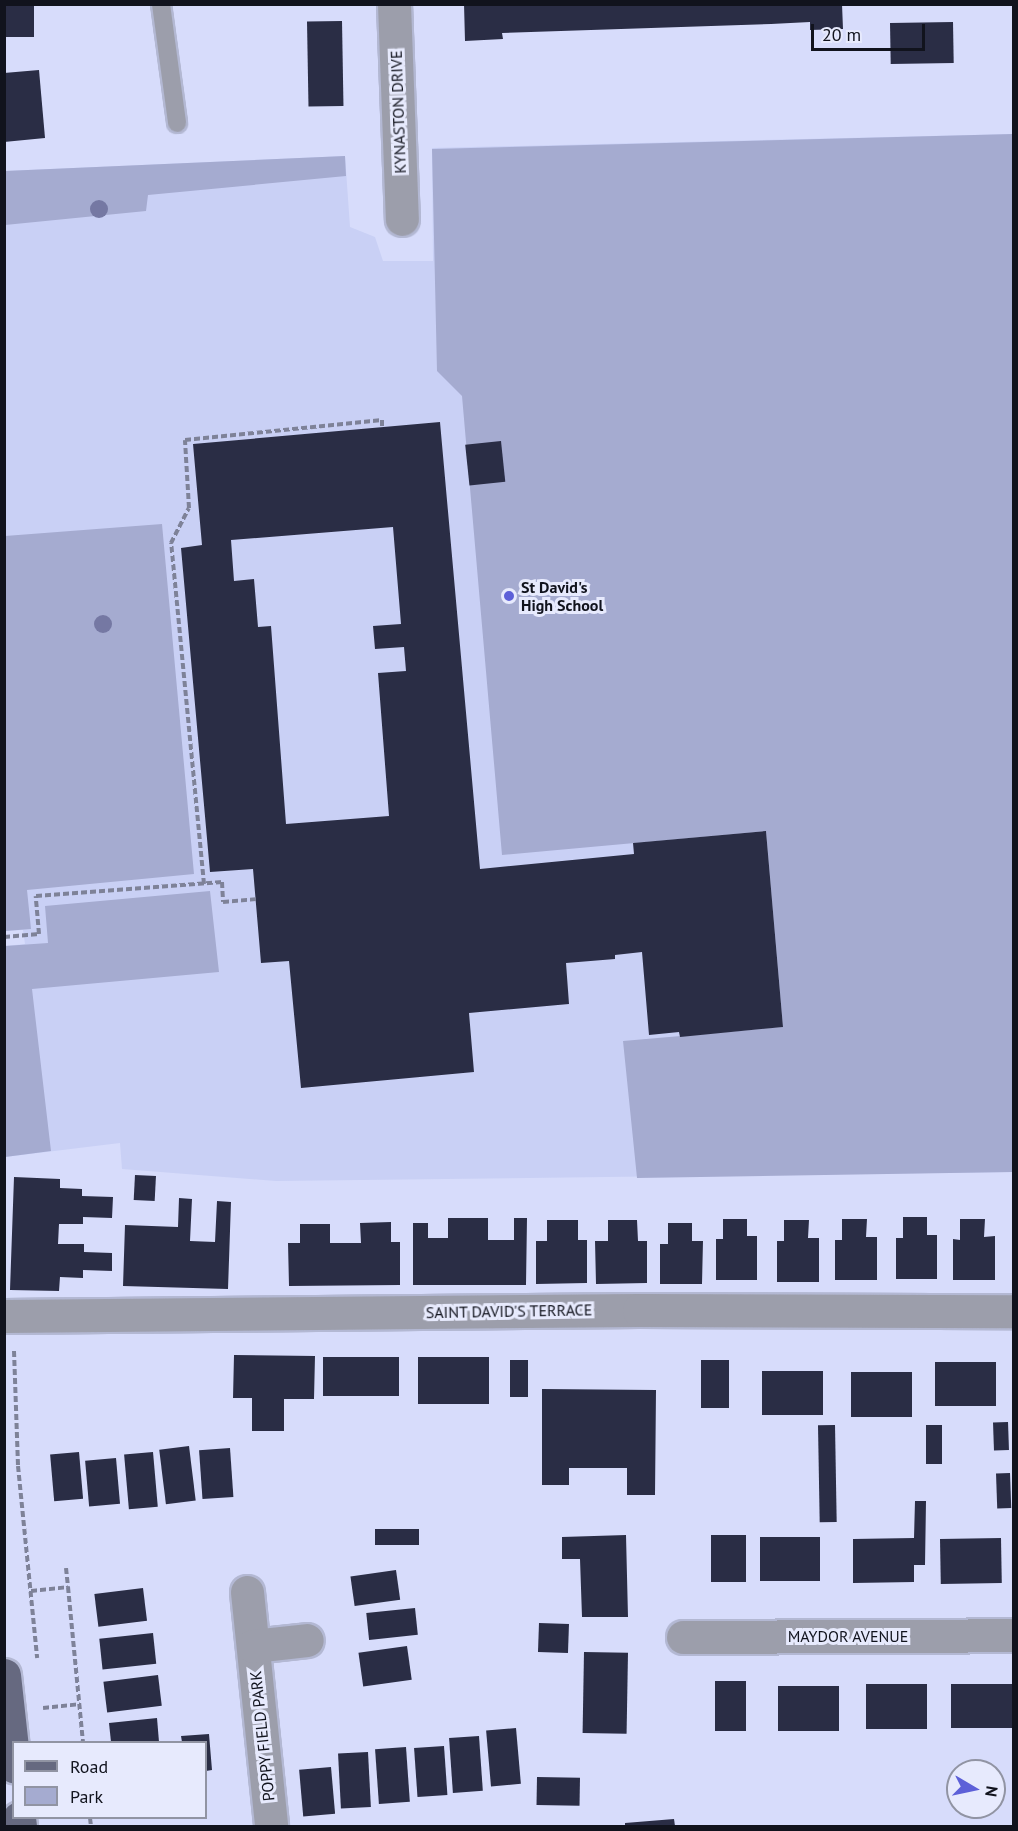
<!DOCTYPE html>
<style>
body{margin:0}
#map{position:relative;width:1018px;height:1831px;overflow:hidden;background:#d7dcfb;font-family:"PT Sans",sans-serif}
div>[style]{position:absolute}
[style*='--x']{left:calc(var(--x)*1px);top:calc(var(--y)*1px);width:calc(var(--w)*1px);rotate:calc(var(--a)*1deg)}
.built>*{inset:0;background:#c9d0f5}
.green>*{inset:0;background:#a5abd0}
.building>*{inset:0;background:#2a2d45;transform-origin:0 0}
.path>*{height:4px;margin-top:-2px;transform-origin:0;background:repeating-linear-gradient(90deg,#7e8298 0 6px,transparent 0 9px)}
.roads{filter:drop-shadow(2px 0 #b3b8d3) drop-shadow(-2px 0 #b3b8d3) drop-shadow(0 2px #b3b8d3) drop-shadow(0 -2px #b3b8d3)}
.service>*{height:18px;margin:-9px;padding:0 9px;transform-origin:9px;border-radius:9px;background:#9c9eab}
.minor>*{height:33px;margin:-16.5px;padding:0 16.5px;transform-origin:16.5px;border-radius:16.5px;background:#9c9eab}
.primary>*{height:33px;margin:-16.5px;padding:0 16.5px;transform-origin:16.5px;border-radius:16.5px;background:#666980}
.trees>*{width:18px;height:18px;margin:-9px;border-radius:50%;background:#7578a3}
.dots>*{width:16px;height:16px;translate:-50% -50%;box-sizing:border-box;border:3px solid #e7eafd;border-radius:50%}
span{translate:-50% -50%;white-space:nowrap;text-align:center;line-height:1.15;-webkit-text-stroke:6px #e7eafd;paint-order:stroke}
.street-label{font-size:16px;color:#11131d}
.poi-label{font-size:16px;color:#11131d;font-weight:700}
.left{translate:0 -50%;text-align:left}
.frame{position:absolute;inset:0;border:6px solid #11131d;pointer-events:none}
.legend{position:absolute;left:12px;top:1741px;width:195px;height:78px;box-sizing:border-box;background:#e7eafd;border:2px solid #9194a3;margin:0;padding:8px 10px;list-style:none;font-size:18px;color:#11131d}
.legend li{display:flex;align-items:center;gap:12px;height:30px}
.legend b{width:30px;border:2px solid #9194a3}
.north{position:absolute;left:946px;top:1759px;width:60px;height:60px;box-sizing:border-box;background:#e7eafd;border:2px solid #9194a3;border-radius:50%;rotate:99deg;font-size:16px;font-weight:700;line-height:24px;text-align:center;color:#11131d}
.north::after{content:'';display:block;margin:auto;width:21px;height:27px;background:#5d60d8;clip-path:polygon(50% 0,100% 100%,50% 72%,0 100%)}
.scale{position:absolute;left:811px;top:24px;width:114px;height:27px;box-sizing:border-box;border:3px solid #11131d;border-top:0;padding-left:8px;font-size:18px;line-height:21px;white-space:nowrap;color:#11131d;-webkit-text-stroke:4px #e7eafd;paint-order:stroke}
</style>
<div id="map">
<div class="built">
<div style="clip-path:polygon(1013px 134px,1013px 1172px,276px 1181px,122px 1169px,120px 1143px,5px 1157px,5px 946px,25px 944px,23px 930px,4px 931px,4px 171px,345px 156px,350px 227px,375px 237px,383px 261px,433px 261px,432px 148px)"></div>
</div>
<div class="green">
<div style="clip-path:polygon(1013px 134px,1013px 1172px,637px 1178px,623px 1041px,783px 1027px,766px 831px,502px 855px,462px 396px,437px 371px,432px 149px)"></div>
<div style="clip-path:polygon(345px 156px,346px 176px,148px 195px,146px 211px,5px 225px,5px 171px)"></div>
<div style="clip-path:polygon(162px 524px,194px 874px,27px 890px,31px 929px,5px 931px,5px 536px)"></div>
<div style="clip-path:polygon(210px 891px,219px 972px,32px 989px,51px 1151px,5px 1157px,5px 946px,48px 943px,45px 906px)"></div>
</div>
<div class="building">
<div style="left:4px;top:4px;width:30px;height:33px"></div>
<div style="clip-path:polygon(464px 4px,842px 4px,843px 29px,810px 30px,810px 22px,771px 24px,502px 33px,503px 39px,465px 41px)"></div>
<div style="left:342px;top:21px;width:85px;height:35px;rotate:89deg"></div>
<div style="left:953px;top:22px;width:41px;height:63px;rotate:89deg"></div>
<div style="clip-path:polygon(39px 70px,45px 138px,4px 142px,4px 73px)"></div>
<div style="clip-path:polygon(evenodd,440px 422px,480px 869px,634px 854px,633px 843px,766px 831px,783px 1027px,680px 1037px,679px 1032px,649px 1035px,642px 952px,615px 955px,615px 959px,566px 963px,569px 1004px,469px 1013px,474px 1072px,301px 1088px,289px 961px,261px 963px,253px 869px,210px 872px,181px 548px,202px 545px,193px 444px,440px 422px,393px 527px,401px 624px,373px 626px,375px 649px,404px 647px,406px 671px,378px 673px,389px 816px,286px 824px,271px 626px,258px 627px,254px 579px,234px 581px,231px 540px,393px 527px)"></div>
<div style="left:501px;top:441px;width:41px;height:36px;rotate:84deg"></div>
<div style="left:135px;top:1175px;width:21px;height:25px;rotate:3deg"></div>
<div style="clip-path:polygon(14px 1177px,60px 1179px,60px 1188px,82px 1189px,82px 1196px,113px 1197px,112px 1218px,83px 1217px,83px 1224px,59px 1224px,58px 1244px,84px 1244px,84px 1252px,112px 1253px,112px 1271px,83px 1270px,83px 1278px,60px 1277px,59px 1291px,10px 1290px)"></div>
<div style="clip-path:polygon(179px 1198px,192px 1199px,190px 1241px,215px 1242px,217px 1201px,231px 1202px,228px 1289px,123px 1286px,125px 1225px,178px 1227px)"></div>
<div style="clip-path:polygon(903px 1217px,927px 1217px,927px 1235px,937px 1235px,937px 1279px,896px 1279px,896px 1238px,903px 1238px)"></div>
<div style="clip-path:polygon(448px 1218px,488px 1218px,488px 1240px,514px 1240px,514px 1218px,527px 1218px,526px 1285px,413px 1285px,413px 1223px,428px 1223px,428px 1238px,448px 1238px)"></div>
<div style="clip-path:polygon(723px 1219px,747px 1219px,747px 1236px,757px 1236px,757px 1280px,716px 1280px,716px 1239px,723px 1239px)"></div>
<div style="clip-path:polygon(842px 1219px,867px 1219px,866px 1237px,877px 1237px,877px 1280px,835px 1280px,835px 1240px,842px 1240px)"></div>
<div style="clip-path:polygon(960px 1219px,985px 1219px,984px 1237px,995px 1236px,995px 1280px,953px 1280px,953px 1239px,960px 1240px)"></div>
<div style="clip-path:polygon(547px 1220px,578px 1220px,578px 1240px,587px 1240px,587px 1283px,536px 1284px,536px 1241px,547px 1241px)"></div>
<div style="clip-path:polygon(608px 1220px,637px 1220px,638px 1241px,647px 1241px,647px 1283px,596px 1284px,595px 1241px,608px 1241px)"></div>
<div style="clip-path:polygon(784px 1220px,809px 1220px,808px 1238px,819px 1238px,819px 1282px,777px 1282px,777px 1241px,784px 1241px)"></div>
<div style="clip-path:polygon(391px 1222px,391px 1242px,400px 1242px,400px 1285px,289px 1286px,288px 1243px,300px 1243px,300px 1224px,330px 1224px,330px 1243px,361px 1243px,360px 1223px)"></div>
<div style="clip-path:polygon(668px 1223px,692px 1223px,692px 1241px,703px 1241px,702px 1284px,660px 1284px,660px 1244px,668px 1244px)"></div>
<div style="clip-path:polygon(234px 1355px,315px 1356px,314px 1399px,284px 1399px,284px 1431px,252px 1431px,252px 1398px,233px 1398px)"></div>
<div style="left:399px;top:1357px;width:39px;height:76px;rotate:90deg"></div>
<div style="left:418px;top:1357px;width:71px;height:47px"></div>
<div style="left:528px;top:1360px;width:37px;height:18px;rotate:90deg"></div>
<div style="left:701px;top:1360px;width:28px;height:48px"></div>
<div style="left:996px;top:1362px;width:44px;height:61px;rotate:90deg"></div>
<div style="left:823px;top:1371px;width:44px;height:61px;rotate:90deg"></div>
<div style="left:851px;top:1372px;width:61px;height:45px"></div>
<div style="clip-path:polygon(542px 1389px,656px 1390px,655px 1495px,627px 1495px,627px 1468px,569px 1468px,569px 1485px,542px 1485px)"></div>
<div style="left:1008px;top:1422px;width:28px;height:15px;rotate:88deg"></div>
<div style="left:835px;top:1425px;width:97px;height:17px;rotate:89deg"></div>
<div style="left:926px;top:1425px;width:16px;height:39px"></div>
<div style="left:189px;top:1446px;width:55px;height:30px;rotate:83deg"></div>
<div style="left:230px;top:1448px;width:49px;height:31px;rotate:86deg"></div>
<div style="left:79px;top:1452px;width:47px;height:29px;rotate:85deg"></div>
<div style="left:153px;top:1452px;width:55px;height:29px;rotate:85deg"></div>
<div style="left:116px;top:1458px;width:46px;height:31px;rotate:85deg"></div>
<div style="left:1010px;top:1473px;width:35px;height:14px;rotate:88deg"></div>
<div style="clip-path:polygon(915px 1501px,926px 1501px,925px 1565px,914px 1565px,914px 1582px,853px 1583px,853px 1539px,914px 1538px)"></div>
<div style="left:375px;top:1529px;width:44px;height:16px"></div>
<div style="clip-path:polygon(626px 1535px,628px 1617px,582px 1617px,580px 1559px,562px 1559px,562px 1537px)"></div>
<div style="left:711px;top:1535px;width:35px;height:47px"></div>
<div style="left:760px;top:1537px;width:60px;height:44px"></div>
<div style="left:1001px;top:1538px;width:45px;height:61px;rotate:89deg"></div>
<div style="left:396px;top:1570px;width:30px;height:46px;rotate:82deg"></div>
<div style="left:143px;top:1588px;width:33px;height:49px;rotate:83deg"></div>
<div style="left:415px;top:1608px;width:27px;height:49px;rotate:84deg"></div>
<div style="left:539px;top:1623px;width:30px;height:29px;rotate:2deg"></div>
<div style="left:153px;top:1633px;width:31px;height:54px;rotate:84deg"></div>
<div style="left:407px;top:1646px;width:34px;height:49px;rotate:82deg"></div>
<div style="left:584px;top:1652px;width:44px;height:81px;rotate:1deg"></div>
<div style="left:158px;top:1675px;width:31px;height:55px;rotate:83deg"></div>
<div style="left:715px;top:1681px;width:31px;height:50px"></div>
<div style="left:927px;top:1684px;width:45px;height:61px;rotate:90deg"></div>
<div style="left:1012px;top:1684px;width:44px;height:61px;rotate:90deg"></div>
<div style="left:778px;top:1686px;width:61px;height:45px"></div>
<div style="clip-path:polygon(157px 1718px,159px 1742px,111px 1742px,109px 1723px)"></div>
<div style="left:516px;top:1728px;width:56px;height:30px;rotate:85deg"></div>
<div style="clip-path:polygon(209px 1734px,212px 1770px,206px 1771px,206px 1742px,182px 1742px,181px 1736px)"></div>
<div style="left:479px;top:1736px;width:55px;height:30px;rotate:86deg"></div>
<div style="left:444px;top:1746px;width:49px;height:30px;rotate:86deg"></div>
<div style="left:406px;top:1747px;width:55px;height:31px;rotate:86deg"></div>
<div style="left:368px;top:1752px;width:55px;height:30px;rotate:87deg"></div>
<div style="left:331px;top:1767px;width:47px;height:32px;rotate:85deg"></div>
<div style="left:537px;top:1777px;width:43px;height:28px;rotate:1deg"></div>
<div style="clip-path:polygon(674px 1819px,675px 1826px,625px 1826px,625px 1823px)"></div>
</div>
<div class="path">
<div style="--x:204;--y:884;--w:343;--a:-95.5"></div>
<div style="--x:171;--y:543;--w:39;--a:-63"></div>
<div style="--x:189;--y:508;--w:68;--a:-93.4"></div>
<div style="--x:185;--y:440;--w:198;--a:-5.8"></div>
<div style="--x:382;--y:420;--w:7;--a:90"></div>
<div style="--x:4;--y:937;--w:35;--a:-5"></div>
<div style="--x:39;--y:934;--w:38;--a:-95"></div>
<div style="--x:36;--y:896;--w:187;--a:-4.3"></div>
<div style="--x:222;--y:882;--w:20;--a:87"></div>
<div style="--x:223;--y:902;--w:33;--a:-5"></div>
<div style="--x:14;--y:1351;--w:115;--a:88"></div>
<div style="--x:18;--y:1466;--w:193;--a:84.3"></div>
<div style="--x:66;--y:1568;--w:19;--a:84"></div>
<div style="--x:31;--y:1591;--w:37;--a:-6"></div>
<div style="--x:68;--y:1587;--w:156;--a:84.5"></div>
<div style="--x:43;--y:1708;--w:37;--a:-6"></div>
<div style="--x:90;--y:1818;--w:8;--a:83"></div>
</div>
<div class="roads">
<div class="service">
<div style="--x:161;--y:4;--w:120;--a:82.3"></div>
</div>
<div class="minor">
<div style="--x:394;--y:4;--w:215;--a:87.9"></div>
<div style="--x:4;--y:1316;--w:635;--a:-0.54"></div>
<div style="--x:639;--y:1310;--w:375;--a:0.2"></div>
<div style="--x:247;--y:1592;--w:235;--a:84.1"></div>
<div style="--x:683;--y:1637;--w:331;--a:-0.3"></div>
<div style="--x:253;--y:1646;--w:54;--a:-6.3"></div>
</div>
<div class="primary">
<div style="--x:4;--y:1675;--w:92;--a:83.7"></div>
<div style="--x:19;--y:1818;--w:8;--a:83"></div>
</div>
</div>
<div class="trees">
<div style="left:99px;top:209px"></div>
<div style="left:103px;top:624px"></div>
</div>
<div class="dots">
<div style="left:509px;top:596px;background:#5d60d8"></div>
</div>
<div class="street-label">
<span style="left:398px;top:112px;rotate:-92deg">KYNASTON DRIVE</span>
<span style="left:509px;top:1311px;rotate:-1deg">SAINT DAVID'S TERRACE</span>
<span style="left:848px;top:1636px">MAYDOR AVENUE</span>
<span style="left:262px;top:1736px;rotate:-96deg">POPPY FIELD PARK</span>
</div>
<div class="poi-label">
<span class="left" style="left:521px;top:596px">St David's<br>High School</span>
</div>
<div class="frame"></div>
<ul class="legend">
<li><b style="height:8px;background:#666980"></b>Road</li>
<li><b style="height:16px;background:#a5abd0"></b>Park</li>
</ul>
<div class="north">N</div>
<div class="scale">20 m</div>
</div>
